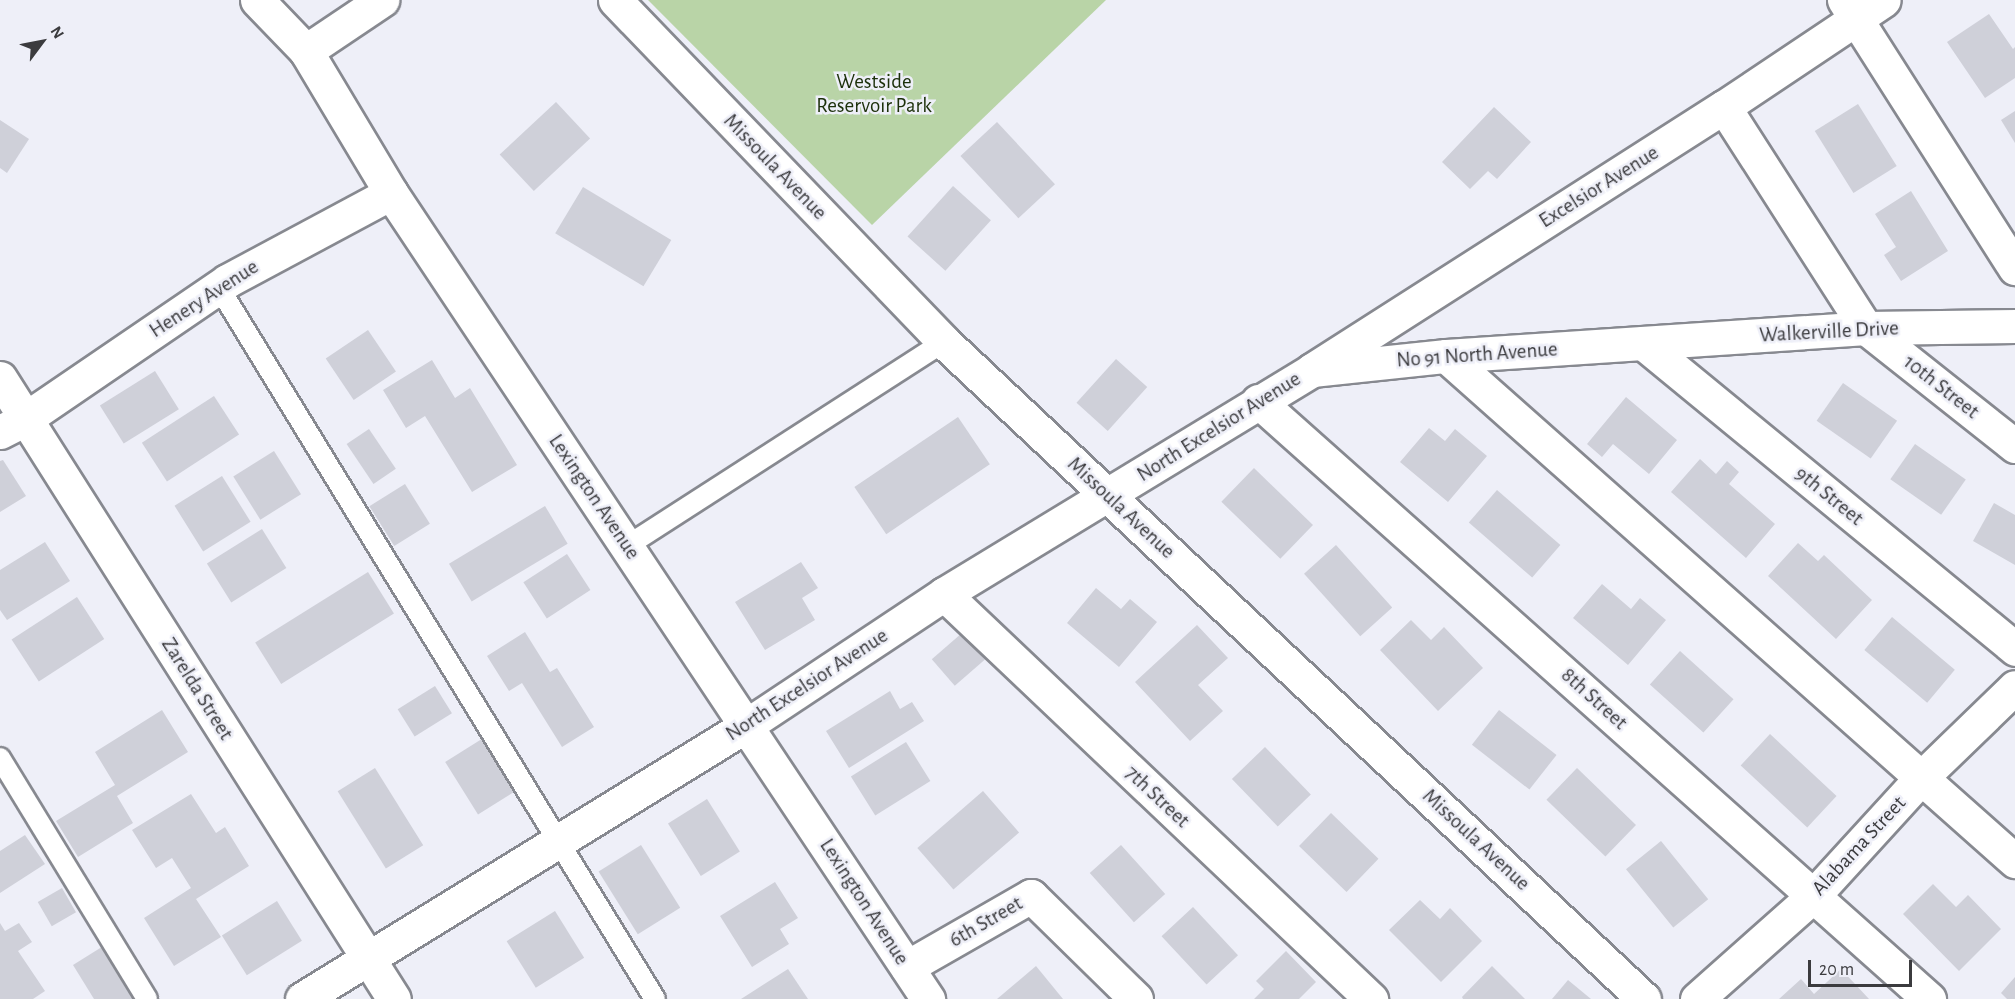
<!DOCTYPE html>
<style>
body{margin:0}
#map{position:relative;width:2015px;height:999px;overflow:hidden;background:#eeeff8;font-family:"Alegreya Sans",sans-serif}
div>[style]{position:absolute}
[style*='--x']{left:calc(var(--x)*1px);top:calc(var(--y)*1px);width:calc(var(--w)*1px);rotate:calc(var(--a)*1deg)}
.green>*{inset:0;background:#b9d4a7}
.building>*{inset:0;background:#cfd0d9;transform-origin:0 0}
.roads{filter:drop-shadow(2px 0 #878990) drop-shadow(-2px 0 #878990) drop-shadow(0 2px #878990) drop-shadow(0 -2px #878990)}
.lane>*{height:20px;margin:-10px;padding:0 10px;transform-origin:10px;border-radius:10px;background:#fff}
.street>*{height:33px;margin:-16.5px;padding:0 16.5px;transform-origin:16.5px;border-radius:16.5px;background:#fff}
.secondary>*{height:33px;margin:-16.5px;padding:0 16.5px;transform-origin:16.5px;border-radius:16.5px;background:#fff}
span{translate:-50% -50%;white-space:nowrap;text-align:center;line-height:1.15;-webkit-text-stroke:5px #eeeff8;paint-order:stroke}
.park-label{font-size:21px;color:#1c300a}
.street-label{font-size:21px;color:#3b3b3e}
.north{position:absolute;left:12px;top:12px;width:60px;height:60px;-webkit-text-stroke:4px #eeeff8;paint-order:stroke;rotate:58deg;font-size:16px;font-weight:700;line-height:24px;text-align:center;color:#3b3b3e}
.north::after{content:'';display:block;margin:auto;width:21px;height:27px;background:#3b3b3e;clip-path:polygon(50% 0,100% 100%,50% 72%,0 100%)}
.scale{position:absolute;left:1808px;top:960px;width:104px;height:27px;box-sizing:border-box;border:3px solid #3b3b3e;border-top:0;padding-left:8px;font-size:18px;line-height:21px;white-space:nowrap;color:#3b3b3e;-webkit-text-stroke:4px #eeeff8;paint-order:stroke}
</style>
<div id="map">
<div class="green">
<div style="clip-path:polygon(648px 0,1106px 0,872px 225px)"></div>
</div>
<div class="building">
<div style="clip-path:polygon(1989px 14px,2013px 49px,2015px 47px,2015px 78px,1985px 98px,1947px 42px)"></div>
<div style="left:556px;top:102px;width:50px;height:77px;rotate:47deg"></div>
<div style="left:1858px;top:104px;width:73px;height:51px;rotate:58deg"></div>
<div style="clip-path:polygon(1494px 107px,1531px 142px,1497px 179px,1488px 171px,1470px 189px,1442px 162px)"></div>
<div style="clip-path:polygon(2015px 111px,2015px 143px,2001px 120px)"></div>
<div style="clip-path:polygon(0 120px,29px 139px,7px 173px,0 168px)"></div>
<div style="left:997px;top:122px;width:85px;height:50px;rotate:47deg"></div>
<div style="left:953px;top:186px;width:51px;height:68px;rotate:42deg"></div>
<div style="left:583px;top:187px;width:103px;height:54px;rotate:31deg"></div>
<div style="clip-path:polygon(1911px 191px,1948px 251px,1901px 281px,1884px 255px,1896px 247px,1875px 214px)"></div>
<div style="left:368px;top:330px;width:50px;height:51px;rotate:56deg"></div>
<div style="left:1116px;top:359px;width:42px;height:59px;rotate:42deg"></div>
<div style="clip-path:polygon(432px 360px,455px 398px,470px 388px,517px 465px,472px 492px,425px 416px,406px 428px,383px 390px)"></div>
<div style="left:155px;top:371px;width:45px;height:65px;rotate:58deg"></div>
<div style="left:1843px;top:383px;width:66px;height:46px;rotate:35deg"></div>
<div style="left:214px;top:396px;width:46px;height:86px;rotate:57deg"></div>
<div style="clip-path:polygon(1626px 397px,1677px 440px,1649px 474px,1613px 444px,1602px 457px,1587px 444px)"></div>
<div style="left:958px;top:417px;width:57px;height:125px;rotate:56deg"></div>
<div style="clip-path:polygon(1429px 428px,1445px 441px,1455px 429px,1487px 456px,1448px 502px,1400px 462px)"></div>
<div style="left:369px;top:429px;width:48px;height:27px;rotate:56deg"></div>
<div style="left:1915px;top:444px;width:62px;height:43px;rotate:35deg"></div>
<div style="left:274px;top:451px;width:51px;height:48px;rotate:58deg"></div>
<div style="clip-path:polygon(1700px 459px,1716px 474px,1727px 461px,1739px 472px,1729px 484px,1775px 524px,1746px 558px,1671px 492px)"></div>
<div style="clip-path:polygon(3px 460px,26px 496px,0 512px,0 461px)"></div>
<div style="left:1254px;top:468px;width:82px;height:47px;rotate:44deg"></div>
<div style="left:222px;top:476px;width:54px;height:56px;rotate:58deg"></div>
<div style="left:405px;top:484px;width:47px;height:42px;rotate:58deg"></div>
<div style="left:1497px;top:490px;width:84px;height:43px;rotate:41deg"></div>
<div style="clip-path:polygon(1994px 503px,2015px 515px,2015px 565px,1973px 541px)"></div>
<div style="left:545px;top:506px;width:44px;height:112px;rotate:59deg"></div>
<div style="left:262px;top:529px;width:46px;height:65px;rotate:58deg"></div>
<div style="clip-path:polygon(45px 542px,70px 581px,7px 620px,0 610px,0 570px)"></div>
<div style="clip-path:polygon(1798px 543px,1818px 561px,1824px 555px,1872px 600px,1836px 639px,1768px 576px)"></div>
<div style="left:1336px;top:545px;width:84px;height:43px;rotate:48deg"></div>
<div style="left:567px;top:554px;width:43px;height:52px;rotate:57deg"></div>
<div style="clip-path:polygon(801px 562px,818px 588px,802px 598px,815px 620px,765px 650px,735px 602px)"></div>
<div style="left:368px;top:572px;width:49px;height:133px;rotate:58deg"></div>
<div style="clip-path:polygon(1602px 584px,1631px 609px,1640px 598px,1666px 620px,1628px 665px,1573px 618px)"></div>
<div style="clip-path:polygon(1096px 588px,1121px 609px,1130px 599px,1157px 622px,1119px 667px,1067px 623px)"></div>
<div style="left:77px;top:597px;width:50px;height:78px;rotate:57deg"></div>
<div style="left:1892px;top:617px;width:82px;height:43px;rotate:40deg"></div>
<div style="clip-path:polygon(1411px 620px,1431px 640px,1444px 627px,1483px 668px,1438px 711px,1380px 650px)"></div>
<div style="clip-path:polygon(1197px 625px,1228px 658px,1198px 685px,1223px 711px,1190px 741px,1135px 682px)"></div>
<div style="clip-path:polygon(525px 632px,550px 672px,557px 668px,594px 727px,562px 747px,522px 683px,509px 691px,487px 656px)"></div>
<div style="left:962px;top:633px;width:35px;height:40px;rotate:49deg"></div>
<div style="left:1680px;top:651px;width:72px;height:45px;rotate:42deg"></div>
<div style="left:435px;top:686px;width:32px;height:44px;rotate:58deg"></div>
<div style="clip-path:polygon(890px 691px,900px 709px,912px 702px,924px 721px,849px 768px,826px 731px)"></div>
<div style="clip-path:polygon(162px 710px,188px 752px,117px 796px,133px 823px,78px 857px,56px 821px,115px 785px,95px 752px)"></div>
<div style="left:1499px;top:710px;width:73px;height:44px;rotate:38deg"></div>
<div style="left:1770px;top:734px;width:91px;height:43px;rotate:43deg"></div>
<div style="left:485px;top:737px;width:62px;height:47px;rotate:58deg"></div>
<div style="left:906px;top:742px;width:46px;height:65px;rotate:58deg"></div>
<div style="left:1265px;top:747px;width:66px;height:46px;rotate:46deg"></div>
<div style="left:375px;top:768px;width:91px;height:44px;rotate:58deg"></div>
<div style="left:1577px;top:768px;width:82px;height:44px;rotate:44deg"></div>
<div style="left:983px;top:791px;width:55px;height:87px;rotate:49deg"></div>
<div style="clip-path:polygon(191px 794px,216px 833px,225px 827px,249px 866px,196px 899px,221px 937px,174px 966px,144px 918px,191px 888px,172px 858px,156px 868px,132px 830px)"></div>
<div style="left:707px;top:799px;width:62px;height:46px;rotate:58deg"></div>
<div style="left:1331px;top:813px;width:66px;height:46px;rotate:44deg"></div>
<div style="clip-path:polygon(25px 835px,45px 864px,0 893px,0 851px)"></div>
<div style="left:1661px;top:841px;width:75px;height:45px;rotate:51deg"></div>
<div style="left:641px;top:845px;width:74px;height:50px;rotate:58deg"></div>
<div style="left:1121px;top:845px;width:66px;height:42px;rotate:48deg"></div>
<div style="clip-path:polygon(775px 882px,798px 918px,780px 929px,789px 944px,752px 967px,720px 916px)"></div>
<div style="clip-path:polygon(1933px 884px,1956px 907px,1968px 895px,2001px 929px,1959px 971px,1903px 914px)"></div>
<div style="left:62px;top:888px;width:28px;height:28px;rotate:60deg"></div>
<div style="clip-path:polygon(1420px 900px,1440px 919px,1450px 908px,1482px 941px,1441px 982px,1389px 930px)"></div>
<div style="left:277px;top:901px;width:47px;height:65px;rotate:58deg"></div>
<div style="left:1193px;top:907px;width:66px;height:43px;rotate:47deg"></div>
<div style="left:555px;top:911px;width:55px;height:57px;rotate:58deg"></div>
<div style="clip-path:polygon(0 923px,5px 931px,19px 923px,32px 942px,18px 951px,45px 991px,33px 999px,0 999px)"></div>
<div style="clip-path:polygon(105px 945px,139px 999px,94px 999px,73px 965px)"></div>
<div style="clip-path:polygon(1286px 951px,1316px 982px,1299px 999px,1254px 999px,1264px 989px,1256px 981px)"></div>
<div style="clip-path:polygon(1036px 966px,1063px 999px,997px 999px)"></div>
<div style="clip-path:polygon(1492px 966px,1525px 999px,1463px 999px,1462px 997px)"></div>
<div style="clip-path:polygon(788px 969px,808px 999px,741px 999px)"></div>
<div style="clip-path:polygon(1841px 969px,1869px 999px,1779px 999px,1801px 979px,1814px 994px)"></div>
<div style="clip-path:polygon(2015px 977px,2015px 999px,2007px 999px,2001px 993px)"></div>
<div style="clip-path:polygon(1568px 980px,1591px 999px,1552px 999px)"></div>
</div>
<div class="roads">
<div class="lane">
<div style="--x:218;--y:286;--w:836;--a:58.5"></div>
<div style="--x:627;--y:546;--w:377;--a:-32.8"></div>
<div style="--x:0;--y:758;--w:282;--a:58.6"></div>
</div>
<div class="street">
<div style="--x:257;--y:0;--w:71;--a:46.1"></div>
<div style="--x:306;--y:51;--w:165;--a:59.1"></div>
<div style="--x:391;--y:193;--w:969;--a:56.33"></div>
<div style="--x:615;--y:0;--w:475;--a:46.1"></div>
<div style="--x:944;--y:342;--w:960;--a:43.19"></div>
<div style="--x:1844;--y:0;--w:318;--a:57.5"></div>
<div style="--x:306;--y:51;--w:92;--a:-33.9"></div>
<div style="--x:1724;--y:107;--w:263;--a:57.3"></div>
<div style="--x:1866;--y:328;--w:190;--a:38.4"></div>
<div style="--x:1643;--y:343;--w:482;--a:39.4"></div>
<div style="--x:1446;--y:356;--w:761;--a:41.59"></div>
<div style="--x:1312;--y:370;--w:489;--a:-32.6"></div>
<div style="--x:1724;--y:107;--w:192;--a:-33.8"></div>
<div style="--x:0;--y:378;--w:735;--a:57.61"></div>
<div style="--x:1258;--y:401;--w:899;--a:41.71"></div>
<div style="--x:0;--y:432;--w:28;--a:-27"></div>
<div style="--x:25;--y:419;--w:245;--a:-34.3"></div>
<div style="--x:227;--y:281;--w:186;--a:-28.2"></div>
<div style="--x:944;--y:594;--w:589;--a:43.49"></div>
<div style="--x:907;--y:967;--w:143;--a:-29.8"></div>
<div style="--x:1031;--y:896;--w:147;--a:44.4"></div>
<div style="--x:1697;--y:999;--w:157;--a:-41.6"></div>
<div style="--x:1814;--y:895;--w:157;--a:-47.6"></div>
<div style="--x:1920;--y:779;--w:132;--a:-44.1"></div>
</div>
<div class="secondary">
<div style="--x:302;--y:999;--w:523;--a:-31.62"></div>
<div style="--x:747;--y:725;--w:237;--a:-33.6"></div>
<div style="--x:944;--y:594;--w:431;--a:-31.3"></div>
<div style="--x:1312;--y:370;--w:135;--a:-6"></div>
<div style="--x:1446;--y:356;--w:421;--a:-3.8"></div>
<div style="--x:1866;--y:328;--w:149;--a:-0.8"></div>
</div>
</div>
<div class="park-label">
<span style="left:874px;top:94px">Westside<br>Reservoir Park</span>
</div>
<div class="street-label">
<span style="left:775px;top:167px;rotate:46deg">Missoula Avenue</span>
<span style="left:1599px;top:187px;rotate:-32deg">Excelsior Avenue</span>
<span style="left:204px;top:299px;rotate:-33deg">Henery Avenue</span>
<span style="left:1829px;top:332px;rotate:-3deg">Walkerville Drive</span>
<span style="left:1477px;top:355px;rotate:-4deg">No 91 North Avenue</span>
<span style="left:1941px;top:387px;rotate:38deg">10th Street</span>
<span style="left:1219px;top:427px;rotate:-32deg">North Excelsior Avenue</span>
<span style="left:1829px;top:496px;rotate:39deg">9th Street</span>
<span style="left:594px;top:497px;rotate:56deg">Lexington Avenue</span>
<span style="left:1121px;top:508px;rotate:43deg">Missoula Avenue</span>
<span style="left:807px;top:685px;rotate:-33deg">North Excelsior Avenue</span>
<span style="left:197px;top:689px;rotate:58deg">Zarelda Street</span>
<span style="left:1594px;top:699px;rotate:42deg">8th Street</span>
<span style="left:1157px;top:797px;rotate:43deg">7th Street</span>
<span style="left:1476px;top:840px;rotate:43deg">Missoula Avenue</span>
<span style="left:1859px;top:846px;rotate:-47deg">Alabama Street</span>
<span style="left:864px;top:902px;rotate:57deg">Lexington Avenue</span>
<span style="left:986px;top:922px;rotate:-30deg">6th Street</span>
</div>
<div class="north">N</div>
<div class="scale">20 m</div>
</div>
